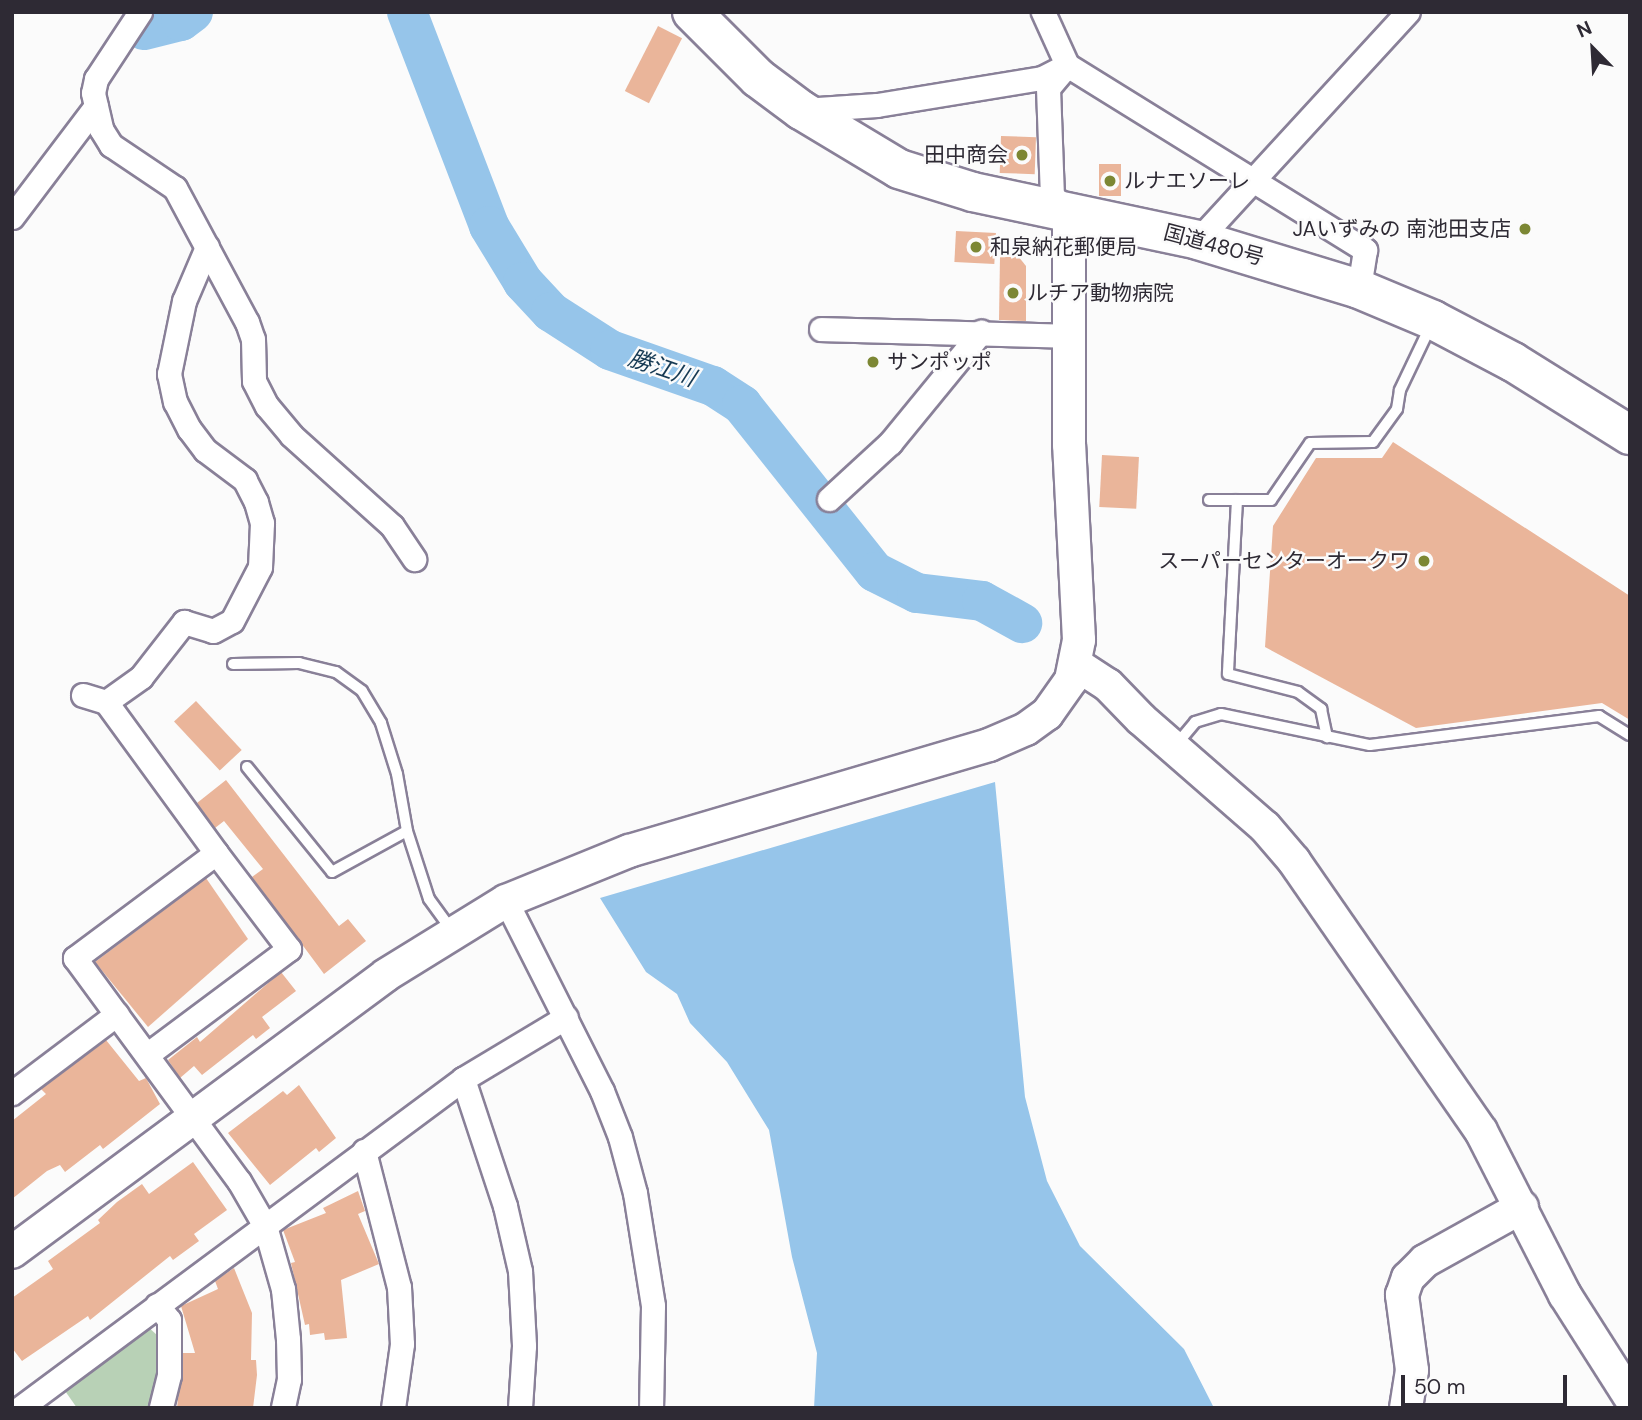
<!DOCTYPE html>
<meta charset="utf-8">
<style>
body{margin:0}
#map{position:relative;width:1642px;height:1420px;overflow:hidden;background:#fbfbfb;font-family:"DM Sans","Noto Sans JP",sans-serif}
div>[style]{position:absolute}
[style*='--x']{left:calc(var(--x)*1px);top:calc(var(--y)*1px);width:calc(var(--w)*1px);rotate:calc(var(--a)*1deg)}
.green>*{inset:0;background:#b8d1b6}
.water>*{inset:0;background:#96c5ea}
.river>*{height:40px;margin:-20px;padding:0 20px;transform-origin:20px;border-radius:20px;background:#96c5ea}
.building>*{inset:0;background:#eab59a;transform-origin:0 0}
.roads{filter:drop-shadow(2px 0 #898098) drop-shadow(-2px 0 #898098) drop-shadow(0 2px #898098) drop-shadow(0 -2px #898098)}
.lane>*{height:10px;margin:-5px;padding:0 5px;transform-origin:5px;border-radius:5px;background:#fff}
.street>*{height:23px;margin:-11.5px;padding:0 11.5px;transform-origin:11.5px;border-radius:11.5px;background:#fff}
.secondary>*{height:32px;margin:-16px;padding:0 16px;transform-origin:16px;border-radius:16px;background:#fff}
.highway>*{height:38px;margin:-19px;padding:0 19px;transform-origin:19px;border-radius:19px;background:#fff}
.dots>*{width:19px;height:19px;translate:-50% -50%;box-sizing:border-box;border:4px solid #fbfbfb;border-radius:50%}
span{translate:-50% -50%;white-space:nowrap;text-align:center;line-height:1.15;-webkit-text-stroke:5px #fbfbfb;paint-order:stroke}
.poi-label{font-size:21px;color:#2e2a34}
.right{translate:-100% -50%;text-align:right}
.left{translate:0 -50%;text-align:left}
.street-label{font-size:21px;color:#2e2a34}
.water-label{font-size:23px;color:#153953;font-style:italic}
.frame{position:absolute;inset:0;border:14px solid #2e2a34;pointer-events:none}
.north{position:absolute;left:1558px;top:14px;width:70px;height:70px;-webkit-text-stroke:5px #fbfbfb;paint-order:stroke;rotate:336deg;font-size:19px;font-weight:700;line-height:28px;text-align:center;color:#2e2a34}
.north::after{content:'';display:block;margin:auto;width:24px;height:32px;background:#2e2a34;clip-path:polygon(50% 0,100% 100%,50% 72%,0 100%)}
.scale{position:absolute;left:1401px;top:1375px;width:166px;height:32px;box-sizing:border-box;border:4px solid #2e2a34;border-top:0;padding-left:9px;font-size:21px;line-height:24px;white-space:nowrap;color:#2e2a34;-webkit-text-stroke:5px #fbfbfb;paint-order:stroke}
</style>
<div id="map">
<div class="green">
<div style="clip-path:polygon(146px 1325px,158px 1336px,159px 1363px,148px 1408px,77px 1408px,63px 1388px)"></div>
</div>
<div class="water">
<div style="clip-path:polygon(995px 782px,1025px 1097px,1047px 1181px,1080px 1246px,1184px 1349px,1214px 1408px,814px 1408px,817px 1353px,792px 1257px,769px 1130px,727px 1062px,690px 1023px,677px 994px,646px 972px,600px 898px)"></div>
</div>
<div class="river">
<div style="--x:407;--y:12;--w:229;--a:69"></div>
<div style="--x:489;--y:226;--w:66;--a:58.7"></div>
<div style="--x:523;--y:282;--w:41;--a:47"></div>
<div style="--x:551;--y:312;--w:70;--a:32.8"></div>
<div style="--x:610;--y:350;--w:109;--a:19.3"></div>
<div style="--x:713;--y:386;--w:35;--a:33"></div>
<div style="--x:742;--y:405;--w:213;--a:51.5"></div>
<div style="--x:875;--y:572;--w:47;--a:26.6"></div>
<div style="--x:917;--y:593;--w:65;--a:7"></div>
<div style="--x:982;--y:601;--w:46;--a:28.8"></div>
<div style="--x:144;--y:30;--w:38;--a:-14"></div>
<div style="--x:181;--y:21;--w:15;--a:-37"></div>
</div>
<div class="building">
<div style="left:658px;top:26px;width:27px;height:73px;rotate:27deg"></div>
<div style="left:1001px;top:136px;width:35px;height:37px;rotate:2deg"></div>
<div style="left:1099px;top:164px;width:22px;height:32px"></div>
<div style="left:956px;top:231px;width:40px;height:31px;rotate:3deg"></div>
<div style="clip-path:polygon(1000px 256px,1018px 256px,1026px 266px,1026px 321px,999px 320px)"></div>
<div style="clip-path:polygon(1393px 442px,1630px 596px,1630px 720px,1602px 703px,1416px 728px,1265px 647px,1273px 526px,1316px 458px,1382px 458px)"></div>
<div style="left:1102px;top:455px;width:37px;height:52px;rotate:3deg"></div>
<div style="left:196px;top:701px;width:67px;height:30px;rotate:47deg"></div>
<div style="clip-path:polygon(226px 780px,339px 926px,348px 919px,366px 941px,324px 974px,252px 877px,263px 869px,224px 821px,215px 828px,197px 803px)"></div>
<div style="clip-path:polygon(206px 878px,248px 939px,148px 1027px,95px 962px)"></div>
<div style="clip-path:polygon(281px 972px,296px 991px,262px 1017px,270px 1028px,256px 1039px,253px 1035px,202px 1075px,194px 1066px,180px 1078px,168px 1060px,197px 1037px,200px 1042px)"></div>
<div style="clip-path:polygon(106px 1040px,139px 1081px,146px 1078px,160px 1104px,103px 1149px,100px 1145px,65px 1172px,60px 1165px,47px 1171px,12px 1199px,12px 1121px,46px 1094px,41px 1089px)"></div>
<div style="clip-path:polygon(299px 1085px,336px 1138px,319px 1152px,316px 1148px,270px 1185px,228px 1133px,283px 1091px,287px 1095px)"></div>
<div style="clip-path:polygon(193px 1162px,227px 1210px,194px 1234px,199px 1241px,173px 1260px,170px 1256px,90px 1320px,88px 1316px,22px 1361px,12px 1348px,12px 1298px,53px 1269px,48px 1261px,100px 1223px,98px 1220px,117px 1202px,142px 1184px,149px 1194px)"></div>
<div style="clip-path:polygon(358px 1191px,365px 1211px,358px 1214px,379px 1264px,341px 1280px,347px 1338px,325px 1340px,324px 1333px,310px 1335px,309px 1324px,305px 1325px,291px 1263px,295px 1262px,283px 1230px,326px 1213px,323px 1208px)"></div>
<div style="clip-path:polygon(234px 1268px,252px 1313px,251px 1360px,256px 1360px,257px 1375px,253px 1408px,177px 1408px,183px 1353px,195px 1353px,181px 1306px,218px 1289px,215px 1281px)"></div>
</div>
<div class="roads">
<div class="lane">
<div style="--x:1209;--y:500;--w:62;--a:0"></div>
<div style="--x:1271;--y:500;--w:69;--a:-55.6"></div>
<div style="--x:1310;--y:443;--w:63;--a:-0.9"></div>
<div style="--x:1373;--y:442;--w:41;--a:-54"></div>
<div style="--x:1397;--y:409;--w:19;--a:-81"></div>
<div style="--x:1400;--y:390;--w:72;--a:-64.5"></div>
<div style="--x:1237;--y:500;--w:174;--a:93"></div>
<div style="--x:1228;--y:674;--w:72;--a:14.4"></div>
<div style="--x:1298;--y:692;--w:29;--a:36"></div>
<div style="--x:1321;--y:709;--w:29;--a:78"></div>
<div style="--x:233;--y:664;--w:66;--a:-0.9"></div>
<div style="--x:299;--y:663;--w:38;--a:14"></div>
<div style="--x:336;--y:672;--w:32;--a:36"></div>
<div style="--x:362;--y:691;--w:37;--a:59"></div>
<div style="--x:381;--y:723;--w:53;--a:72.6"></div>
<div style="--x:397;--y:774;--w:58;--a:80"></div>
<div style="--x:407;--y:831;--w:71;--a:72.1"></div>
<div style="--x:429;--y:899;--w:39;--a:54"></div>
<div style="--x:1176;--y:745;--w:30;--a:-50"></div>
<div style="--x:1195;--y:722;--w:27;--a:-17"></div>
<div style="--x:1221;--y:714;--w:152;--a:11.8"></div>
<div style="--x:1370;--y:745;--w:231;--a:-7.2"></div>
<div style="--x:1599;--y:716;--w:36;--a:32"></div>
<div style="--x:247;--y:767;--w:135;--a:51"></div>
<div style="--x:332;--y:872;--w:85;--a:-28.7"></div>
</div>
<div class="street">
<div style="--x:140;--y:12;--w:80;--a:123.3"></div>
<div style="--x:96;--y:79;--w:14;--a:102"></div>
<div style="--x:93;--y:93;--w:37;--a:77"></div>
<div style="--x:101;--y:129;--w:19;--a:58"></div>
<div style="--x:111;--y:145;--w:77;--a:33.9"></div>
<div style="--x:175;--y:188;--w:152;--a:61.8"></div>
<div style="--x:247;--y:322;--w:18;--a:71"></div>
<div style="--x:253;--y:339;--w:42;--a:88.6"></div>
<div style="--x:254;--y:381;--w:28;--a:63"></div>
<div style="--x:267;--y:406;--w:38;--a:50"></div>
<div style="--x:291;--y:435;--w:136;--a:42"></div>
<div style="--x:392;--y:526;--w:40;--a:56"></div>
<div style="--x:1043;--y:12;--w:58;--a:65.6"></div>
<div style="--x:1067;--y:65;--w:351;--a:31.8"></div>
<div style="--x:1365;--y:250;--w:39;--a:99"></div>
<div style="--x:1063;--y:70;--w:23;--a:130"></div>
<div style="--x:1048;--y:88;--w:108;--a:87.9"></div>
<div style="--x:1052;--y:196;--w:23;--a:41"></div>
<div style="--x:803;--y:110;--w:74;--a:-3.9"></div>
<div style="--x:877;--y:105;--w:167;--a:-9.3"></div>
<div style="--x:1042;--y:78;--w:28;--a:-27"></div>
<div style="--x:12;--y:217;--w:139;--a:-52.9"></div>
<div style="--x:1198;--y:240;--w:310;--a:-47.4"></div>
<div style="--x:821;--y:329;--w:251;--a:1.6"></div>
<div style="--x:829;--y:499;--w:83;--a:-42.6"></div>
<div style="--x:890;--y:443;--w:144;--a:-50.7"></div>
<div style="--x:83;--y:695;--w:24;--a:17"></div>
<div style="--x:106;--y:702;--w:187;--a:53.9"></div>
<div style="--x:106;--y:702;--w:43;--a:-35.5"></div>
<div style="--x:141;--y:677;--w:70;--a:-52"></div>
<div style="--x:184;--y:622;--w:30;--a:17"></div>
<div style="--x:213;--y:631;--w:21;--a:-28"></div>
<div style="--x:232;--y:621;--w:61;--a:-62.6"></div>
<div style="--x:260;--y:567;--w:44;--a:-87.4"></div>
<div style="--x:262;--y:523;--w:22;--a:-106"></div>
<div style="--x:256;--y:502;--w:25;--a:-117"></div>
<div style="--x:245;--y:480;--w:50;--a:-143.1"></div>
<div style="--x:205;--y:450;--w:26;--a:-127"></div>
<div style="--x:189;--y:429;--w:30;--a:-117"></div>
<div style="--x:175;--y:402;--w:29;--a:-102"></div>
<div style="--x:169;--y:374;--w:75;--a:-78.4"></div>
<div style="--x:184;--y:301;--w:59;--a:-66.9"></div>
<div style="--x:506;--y:901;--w:213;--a:63.2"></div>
<div style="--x:602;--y:1091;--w:49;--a:68.6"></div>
<div style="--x:620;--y:1137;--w:58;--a:75"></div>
<div style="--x:635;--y:1193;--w:114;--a:80.9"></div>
<div style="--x:653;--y:1306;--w:102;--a:91.1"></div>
<div style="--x:148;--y:1054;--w:176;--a:-36.7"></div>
<div style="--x:289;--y:949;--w:121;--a:-127.2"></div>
<div style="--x:216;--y:853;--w:176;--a:143.3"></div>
<div style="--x:75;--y:958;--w:277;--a:53.7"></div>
<div style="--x:239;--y:1181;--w:52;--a:60"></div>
<div style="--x:265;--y:1226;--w:66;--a:74.1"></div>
<div style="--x:283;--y:1289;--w:50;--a:84.3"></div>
<div style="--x:288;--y:1339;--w:40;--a:88.6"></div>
<div style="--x:289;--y:1379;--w:30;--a:102"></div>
<div style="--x:463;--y:1079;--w:134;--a:71.7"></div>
<div style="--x:505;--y:1206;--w:67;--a:77"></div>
<div style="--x:520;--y:1271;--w:75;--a:86.9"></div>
<div style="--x:524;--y:1346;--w:62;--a:93.7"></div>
<div style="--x:12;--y:1093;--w:131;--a:-37"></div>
<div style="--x:364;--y:1151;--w:140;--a:75.6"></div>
<div style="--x:399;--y:1287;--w:57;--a:87"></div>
<div style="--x:402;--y:1344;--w:65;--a:98"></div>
<div style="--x:157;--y:1305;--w:19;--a:51"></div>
<div style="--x:169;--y:1320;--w:55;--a:90"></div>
<div style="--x:169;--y:1375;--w:34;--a:104"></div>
<div style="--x:20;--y:1408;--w:552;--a:-36.6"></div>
<div style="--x:463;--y:1079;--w:120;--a:-31"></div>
</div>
<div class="secondary">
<div style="--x:1077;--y:665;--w:37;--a:33"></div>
<div style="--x:1108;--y:685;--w:47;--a:45.9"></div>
<div style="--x:1141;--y:719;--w:164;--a:41.1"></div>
<div style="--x:1265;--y:827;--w:45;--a:49.5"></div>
<div style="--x:1294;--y:861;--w:328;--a:55.3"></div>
<div style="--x:1481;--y:1131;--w:184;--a:62.9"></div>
<div style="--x:1565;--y:1295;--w:121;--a:57.5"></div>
<div style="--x:12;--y:1252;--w:465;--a:-36.5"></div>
<div style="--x:386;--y:975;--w:141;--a:-31.7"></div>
<div style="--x:506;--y:901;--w:133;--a:-22.1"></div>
<div style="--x:629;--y:851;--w:375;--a:-16.4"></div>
<div style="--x:989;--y:745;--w:40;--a:-23.4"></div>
<div style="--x:1026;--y:729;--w:26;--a:-36"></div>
<div style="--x:1047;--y:714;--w:42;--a:-54.8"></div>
<div style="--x:1071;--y:680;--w:41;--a:-78.7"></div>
<div style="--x:1079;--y:640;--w:195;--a:-92.9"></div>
<div style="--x:1069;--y:445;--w:234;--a:-90"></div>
<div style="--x:1406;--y:1408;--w:38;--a:-81"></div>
<div style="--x:1412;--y:1370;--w:76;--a:-97.6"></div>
<div style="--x:1402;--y:1295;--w:18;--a:-71"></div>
<div style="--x:1408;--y:1278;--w:24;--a:-45"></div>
<div style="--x:1425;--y:1261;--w:111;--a:-29.1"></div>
</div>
<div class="highway">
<div style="--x:692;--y:12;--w:93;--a:45"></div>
<div style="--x:758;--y:78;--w:54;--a:36.7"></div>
<div style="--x:801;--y:110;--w:114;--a:31"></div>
<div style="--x:899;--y:169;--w:77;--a:17.3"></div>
<div style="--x:973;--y:192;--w:230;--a:12"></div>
<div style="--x:1198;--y:240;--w:168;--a:16.9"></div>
<div style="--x:1359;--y:289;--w:80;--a:22.7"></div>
<div style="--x:1433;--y:320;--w:90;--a:27.7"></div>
<div style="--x:1513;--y:362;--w:138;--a:32"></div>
</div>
</div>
<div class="dots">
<div style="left:1022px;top:155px;background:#7c8734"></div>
<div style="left:1110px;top:181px;background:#7c8734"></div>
<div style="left:1525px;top:229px;background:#7c8734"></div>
<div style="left:976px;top:247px;background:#7c8734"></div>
<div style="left:1013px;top:293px;background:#7c8734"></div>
<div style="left:873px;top:362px;background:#7c8734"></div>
<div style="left:1424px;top:561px;background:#7c8734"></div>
</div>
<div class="poi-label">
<span class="right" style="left:1008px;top:155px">田中商会</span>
<span class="left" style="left:1124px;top:181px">ルナエソーレ</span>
<span class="right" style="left:1511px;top:229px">JAいずみの 南池田支店</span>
<span class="left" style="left:990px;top:247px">和泉納花郵便局</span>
<span class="left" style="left:1027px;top:293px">ルチア動物病院</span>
<span class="left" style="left:887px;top:362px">サンポッポ</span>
<span class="right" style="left:1410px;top:561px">スーパーセンターオークワ</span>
</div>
<div class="street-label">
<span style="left:1214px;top:245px;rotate:15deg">国道480号</span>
</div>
<div class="water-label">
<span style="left:662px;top:368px;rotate:19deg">勝江川</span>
</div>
<div class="frame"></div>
<div class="north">N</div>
<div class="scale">50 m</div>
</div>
